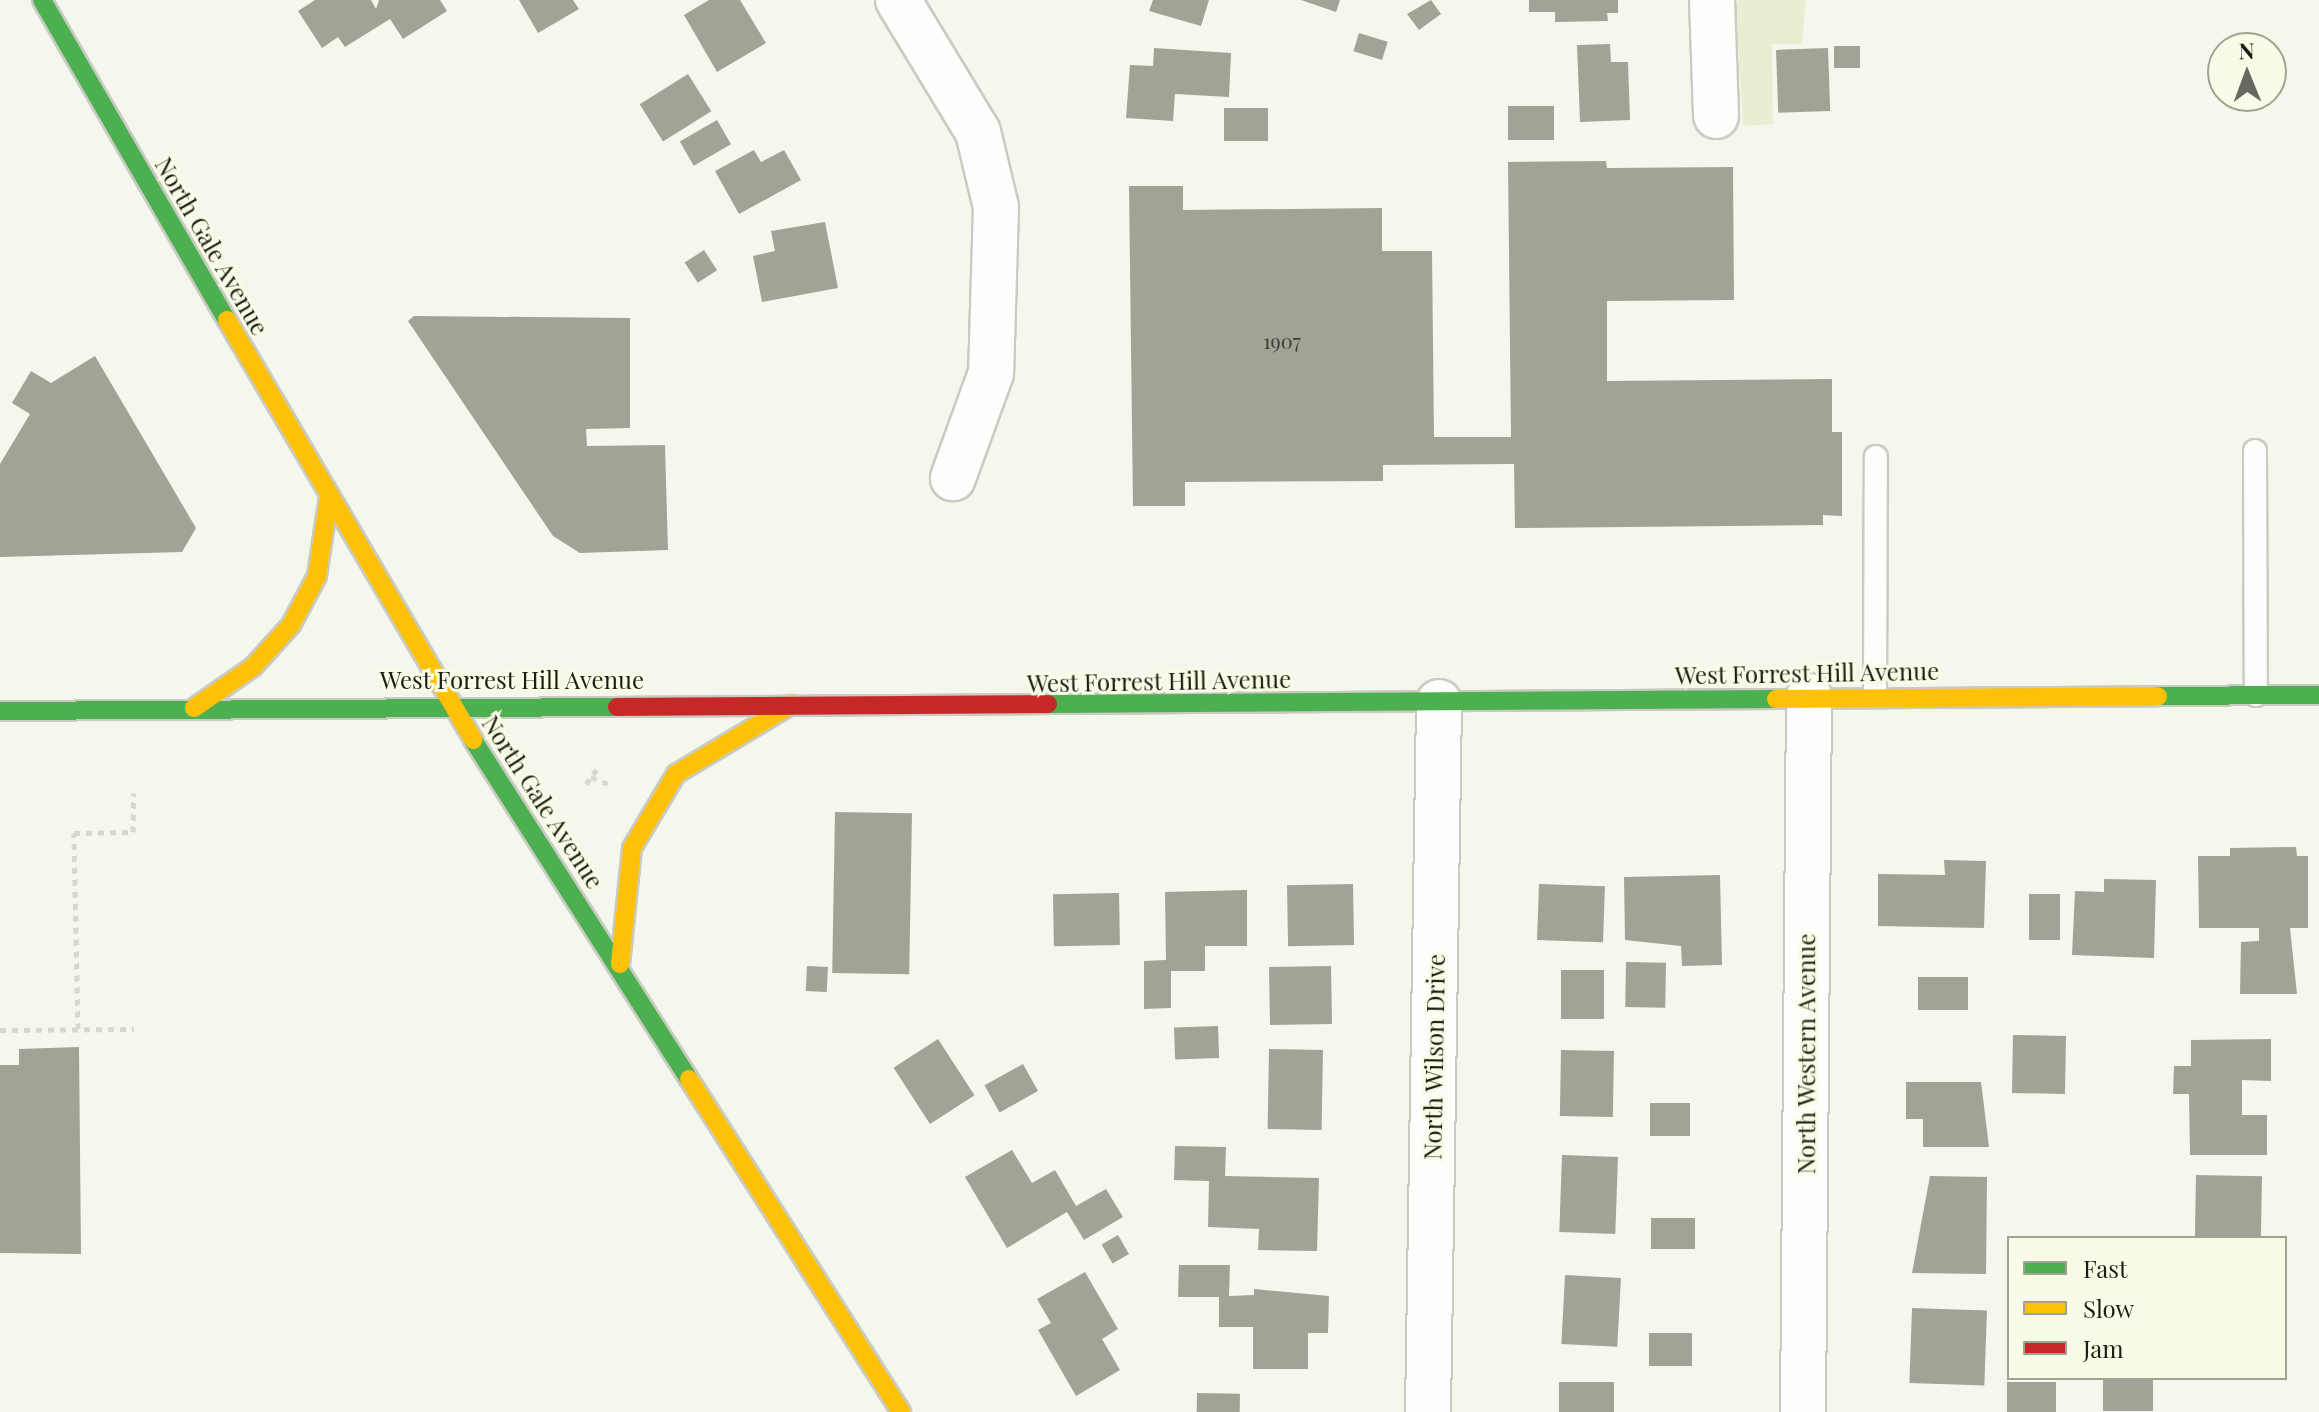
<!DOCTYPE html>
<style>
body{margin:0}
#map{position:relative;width:2319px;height:1412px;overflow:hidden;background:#f4f7eb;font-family:"Playfair Display",serif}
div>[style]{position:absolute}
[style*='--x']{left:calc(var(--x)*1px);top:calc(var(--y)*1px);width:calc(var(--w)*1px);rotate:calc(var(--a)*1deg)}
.green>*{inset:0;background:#e9eed2}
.building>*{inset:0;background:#a1a396;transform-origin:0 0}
.path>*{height:5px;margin-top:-2.5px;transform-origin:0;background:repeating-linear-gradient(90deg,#d5d7d3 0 6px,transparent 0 12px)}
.roads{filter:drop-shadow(2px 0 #c9cbc2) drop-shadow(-2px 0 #c9cbc2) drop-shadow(0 2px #c9cbc2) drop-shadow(0 -2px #c9cbc2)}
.lane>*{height:22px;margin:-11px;padding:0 11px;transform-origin:11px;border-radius:11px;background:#fdfefc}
.street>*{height:44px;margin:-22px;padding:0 22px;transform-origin:22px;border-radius:22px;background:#fdfefc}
.fast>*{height:18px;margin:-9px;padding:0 9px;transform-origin:9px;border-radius:9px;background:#4caf50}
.slow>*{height:18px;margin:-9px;padding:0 9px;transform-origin:9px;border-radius:9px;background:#ffc107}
.jam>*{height:18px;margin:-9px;padding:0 9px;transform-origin:9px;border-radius:9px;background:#c62828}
span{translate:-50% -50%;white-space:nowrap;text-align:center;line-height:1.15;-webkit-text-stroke:6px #f8fce6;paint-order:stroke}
.number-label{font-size:20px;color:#3d3e35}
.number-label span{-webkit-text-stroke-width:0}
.street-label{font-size:24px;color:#1c1d15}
.legend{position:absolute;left:2007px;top:1236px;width:280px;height:144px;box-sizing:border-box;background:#f8fce6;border:2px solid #a0a392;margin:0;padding:10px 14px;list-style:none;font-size:24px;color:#1c1d15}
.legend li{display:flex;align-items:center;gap:16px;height:40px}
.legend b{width:40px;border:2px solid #a0a392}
.north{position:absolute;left:2207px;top:32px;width:80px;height:80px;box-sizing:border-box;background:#f8fce6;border:2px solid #a0a392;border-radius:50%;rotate:359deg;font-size:22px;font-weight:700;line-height:32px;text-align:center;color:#1c1d15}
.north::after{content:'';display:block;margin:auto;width:28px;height:36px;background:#686960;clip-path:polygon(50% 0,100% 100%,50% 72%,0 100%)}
</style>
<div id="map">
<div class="green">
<div style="clip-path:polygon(1735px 0,1806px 0,1802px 44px,1772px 44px,1773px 124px,1743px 126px)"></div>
</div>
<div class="building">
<div style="clip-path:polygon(315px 0,371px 0,376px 9px,379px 0,440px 0,447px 11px,403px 39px,390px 19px,345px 47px,338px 37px,322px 48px,298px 11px)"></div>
<div style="clip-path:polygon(519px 0,573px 0,579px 9px,538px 33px)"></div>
<div style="clip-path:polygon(709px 0,740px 0,766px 43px,717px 72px,684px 15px)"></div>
<div style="clip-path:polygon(1153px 0,1209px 0,1201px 26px,1149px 11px)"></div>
<div style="clip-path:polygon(1301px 0,1340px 0,1336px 12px)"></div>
<div style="clip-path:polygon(1431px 0,1441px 14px,1419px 30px,1407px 14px)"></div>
<div style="clip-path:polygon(1529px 0,1618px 0,1618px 13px,1607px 13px,1608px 21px,1555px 22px,1555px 12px,1529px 12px)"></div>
<div style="left:1359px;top:33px;width:30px;height:19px;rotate:17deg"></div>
<div style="clip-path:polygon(1610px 44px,1611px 62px,1628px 62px,1630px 120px,1580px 122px,1577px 45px)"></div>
<div style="left:1834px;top:46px;width:26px;height:22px"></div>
<div style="clip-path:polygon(1154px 48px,1231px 53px,1229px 97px,1175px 94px,1173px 121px,1126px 118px,1130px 65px,1153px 66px)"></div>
<div style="left:1828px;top:48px;width:63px;height:52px;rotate:88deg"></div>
<div style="left:688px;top:74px;width:44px;height:57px;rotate:58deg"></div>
<div style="left:1554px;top:106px;width:34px;height:46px;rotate:90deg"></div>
<div style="left:1268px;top:108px;width:33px;height:44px;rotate:90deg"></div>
<div style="left:717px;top:120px;width:28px;height:43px;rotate:60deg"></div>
<div style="clip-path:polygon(754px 150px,761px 162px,784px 150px,801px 180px,739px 214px,715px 171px)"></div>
<div style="clip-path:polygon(1606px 161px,1607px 168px,1733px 167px,1734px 300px,1607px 301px,1607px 381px,1832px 379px,1832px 432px,1842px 432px,1842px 516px,1823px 515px,1823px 525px,1515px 528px,1514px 464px,1383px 465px,1383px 481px,1185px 482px,1185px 506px,1133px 506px,1129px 186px,1183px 186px,1183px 210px,1382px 208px,1382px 251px,1432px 251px,1434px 437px,1511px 437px,1508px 162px)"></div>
<div style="clip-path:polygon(825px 222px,838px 288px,762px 302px,753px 256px,775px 251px,771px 231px)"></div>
<div style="left:704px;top:250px;width:24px;height:23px;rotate:57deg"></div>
<div style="clip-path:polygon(414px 316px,630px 318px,630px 428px,586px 429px,587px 446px,665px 445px,668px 550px,580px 553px,553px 536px,408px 321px)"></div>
<div style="clip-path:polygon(95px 356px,196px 528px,182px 552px,0 557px,0 464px,30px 414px,12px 403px,31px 371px,51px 383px)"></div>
<div style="left:835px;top:812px;width:77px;height:161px;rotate:1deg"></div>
<div style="clip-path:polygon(2296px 847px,2297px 856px,2308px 856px,2308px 928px,2290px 928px,2297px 994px,2240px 994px,2241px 942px,2259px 941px,2259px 928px,2199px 928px,2198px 856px,2230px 856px,2230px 848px)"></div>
<div style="clip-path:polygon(1944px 860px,1986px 861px,1984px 928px,1878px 926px,1878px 874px,1945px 875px)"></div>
<div style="clip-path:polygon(1720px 875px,1722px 965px,1682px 966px,1681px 946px,1625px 940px,1624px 877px)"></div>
<div style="clip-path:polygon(2104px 879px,2156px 880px,2154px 958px,2072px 955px,2075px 891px,2104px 892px)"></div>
<div style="left:1353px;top:884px;width:61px;height:66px;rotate:89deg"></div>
<div style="left:1539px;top:884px;width:66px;height:56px;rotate:2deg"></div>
<div style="clip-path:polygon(1247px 890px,1247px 946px,1205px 946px,1205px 971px,1171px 971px,1171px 1008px,1144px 1009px,1144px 961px,1166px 960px,1165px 892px)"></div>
<div style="left:1119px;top:893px;width:52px;height:66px;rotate:89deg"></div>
<div style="left:2029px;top:894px;width:31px;height:46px"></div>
<div style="left:1626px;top:962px;width:40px;height:45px;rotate:1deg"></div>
<div style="left:807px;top:966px;width:21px;height:25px;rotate:3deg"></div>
<div style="left:1331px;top:966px;width:58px;height:62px;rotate:89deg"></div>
<div style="left:1561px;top:970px;width:43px;height:49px"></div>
<div style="left:1918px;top:977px;width:50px;height:33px"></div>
<div style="left:1218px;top:1026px;width:32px;height:44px;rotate:88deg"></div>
<div style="left:2013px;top:1035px;width:53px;height:58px;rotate:1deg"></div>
<div style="left:938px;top:1039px;width:67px;height:53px;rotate:57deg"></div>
<div style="clip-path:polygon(2271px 1039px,2271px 1081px,2242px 1080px,2242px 1115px,2267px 1115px,2267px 1155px,2190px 1155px,2189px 1094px,2173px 1094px,2174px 1066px,2191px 1066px,2191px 1040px)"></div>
<div style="clip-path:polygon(79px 1047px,81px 1254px,0 1253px,0 1065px,19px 1065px,19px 1049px)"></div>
<div style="left:1269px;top:1049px;width:54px;height:80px;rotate:1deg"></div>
<div style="left:1561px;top:1050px;width:53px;height:66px;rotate:1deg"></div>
<div style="left:1023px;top:1064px;width:31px;height:44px;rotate:61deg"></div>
<div style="clip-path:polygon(1906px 1082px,1981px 1082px,1989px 1147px,1923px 1147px,1923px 1119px,1906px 1119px)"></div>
<div style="left:1650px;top:1103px;width:40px;height:33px"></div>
<div style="clip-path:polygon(1175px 1146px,1226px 1147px,1225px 1176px,1319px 1178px,1317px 1251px,1258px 1250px,1259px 1229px,1208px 1227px,1209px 1181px,1174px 1180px)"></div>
<div style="clip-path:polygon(1012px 1150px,1032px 1183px,1055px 1170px,1076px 1206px,1106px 1189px,1123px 1217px,1084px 1240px,1067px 1212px,1007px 1248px,965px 1177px)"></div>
<div style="left:1562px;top:1155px;width:56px;height:77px;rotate:2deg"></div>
<div style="left:2196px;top:1175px;width:66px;height:63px;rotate:1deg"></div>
<div style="clip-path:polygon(1930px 1176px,1987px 1177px,1986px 1274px,1912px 1273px)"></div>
<div style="left:1651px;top:1218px;width:44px;height:31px"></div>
<div style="left:1118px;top:1235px;width:22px;height:19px;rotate:60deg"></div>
<div style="clip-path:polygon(1179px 1265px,1230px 1265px,1229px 1296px,1254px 1295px,1254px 1289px,1329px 1296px,1328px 1333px,1308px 1333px,1308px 1369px,1253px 1369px,1253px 1327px,1219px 1327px,1219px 1297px,1178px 1297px)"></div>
<div style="clip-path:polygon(1085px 1272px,1118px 1329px,1102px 1339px,1120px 1370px,1076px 1396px,1038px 1330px,1051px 1323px,1037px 1299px)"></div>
<div style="left:1565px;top:1275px;width:56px;height:69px;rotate:3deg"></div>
<div style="left:1912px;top:1308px;width:75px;height:75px;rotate:2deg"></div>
<div style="left:1649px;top:1333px;width:43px;height:33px"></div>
<div style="left:2103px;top:1378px;width:50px;height:33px"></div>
<div style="left:1559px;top:1382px;width:55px;height:30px"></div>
<div style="left:2056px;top:1382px;width:30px;height:49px;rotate:90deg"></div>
<div style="left:1197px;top:1393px;width:43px;height:19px;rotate:1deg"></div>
</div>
<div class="path">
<div style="--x:591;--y:777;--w:24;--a:22"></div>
<div style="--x:586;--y:784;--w:19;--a:-54"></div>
<div style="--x:78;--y:1029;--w:196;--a:-91.2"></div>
<div style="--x:74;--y:833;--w:59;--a:-1"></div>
<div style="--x:133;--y:832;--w:39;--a:-89"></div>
<div style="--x:0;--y:1030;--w:134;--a:-0.4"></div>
</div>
<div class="roads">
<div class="lane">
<div style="--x:2255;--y:451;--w:244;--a:89.8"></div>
<div style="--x:1875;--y:695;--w:238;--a:-89.8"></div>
</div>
<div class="street">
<div style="--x:898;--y:0;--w:154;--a:58.8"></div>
<div style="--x:978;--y:132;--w:77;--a:76.5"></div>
<div style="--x:996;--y:207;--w:166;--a:91.7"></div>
<div style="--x:991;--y:373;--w:112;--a:109.9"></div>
<div style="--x:1712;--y:0;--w:116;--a:88"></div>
<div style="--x:1428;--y:1412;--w:710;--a:-89.11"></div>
<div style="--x:1803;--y:1412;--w:716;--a:-89.52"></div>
</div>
<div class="fast">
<div style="--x:42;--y:0;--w:370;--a:60"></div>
<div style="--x:2158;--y:696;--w:161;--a:-0.4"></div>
<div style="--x:1048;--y:704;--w:728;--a:-0.39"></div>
<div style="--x:0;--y:711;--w:617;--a:-0.37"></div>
<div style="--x:473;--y:740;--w:402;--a:57.5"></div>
</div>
<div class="slow">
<div style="--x:227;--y:320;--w:487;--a:59.6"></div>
<div style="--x:1776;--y:699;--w:382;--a:-0.4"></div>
<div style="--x:194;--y:708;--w:72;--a:-34.8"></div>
<div style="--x:253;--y:667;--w:57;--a:-47.9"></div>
<div style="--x:291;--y:625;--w:55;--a:-62"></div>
<div style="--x:317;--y:576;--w:80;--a:-81.4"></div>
<div style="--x:620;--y:964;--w:117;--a:-84.1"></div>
<div style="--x:632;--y:848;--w:86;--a:-59.3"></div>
<div style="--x:676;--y:774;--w:134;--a:-31"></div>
<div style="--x:689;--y:1079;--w:395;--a:57.5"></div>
</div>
<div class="jam">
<div style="--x:617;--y:707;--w:431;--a:-0.4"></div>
</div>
</div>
<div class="number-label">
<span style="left:1282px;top:340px">1907</span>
</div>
<div class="street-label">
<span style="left:212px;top:246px;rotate:60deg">North Gale Avenue</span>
<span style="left:1807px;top:673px;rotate:-1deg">West Forrest Hill Avenue</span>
<span style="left:512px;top:680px">West Forrest Hill Avenue</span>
<span style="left:1159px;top:681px;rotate:-1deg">West Forrest Hill Avenue</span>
<span style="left:543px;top:802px;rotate:57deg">North Gale Avenue</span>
<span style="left:1806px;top:1054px;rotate:-90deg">North Western Avenue</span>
<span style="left:1434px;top:1057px;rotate:-89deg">North Wilson Drive</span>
</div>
<ul class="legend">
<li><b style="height:10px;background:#4caf50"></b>Fast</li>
<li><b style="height:10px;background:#ffc107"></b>Slow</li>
<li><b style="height:10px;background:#c62828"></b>Jam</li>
</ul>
<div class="north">N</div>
</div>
